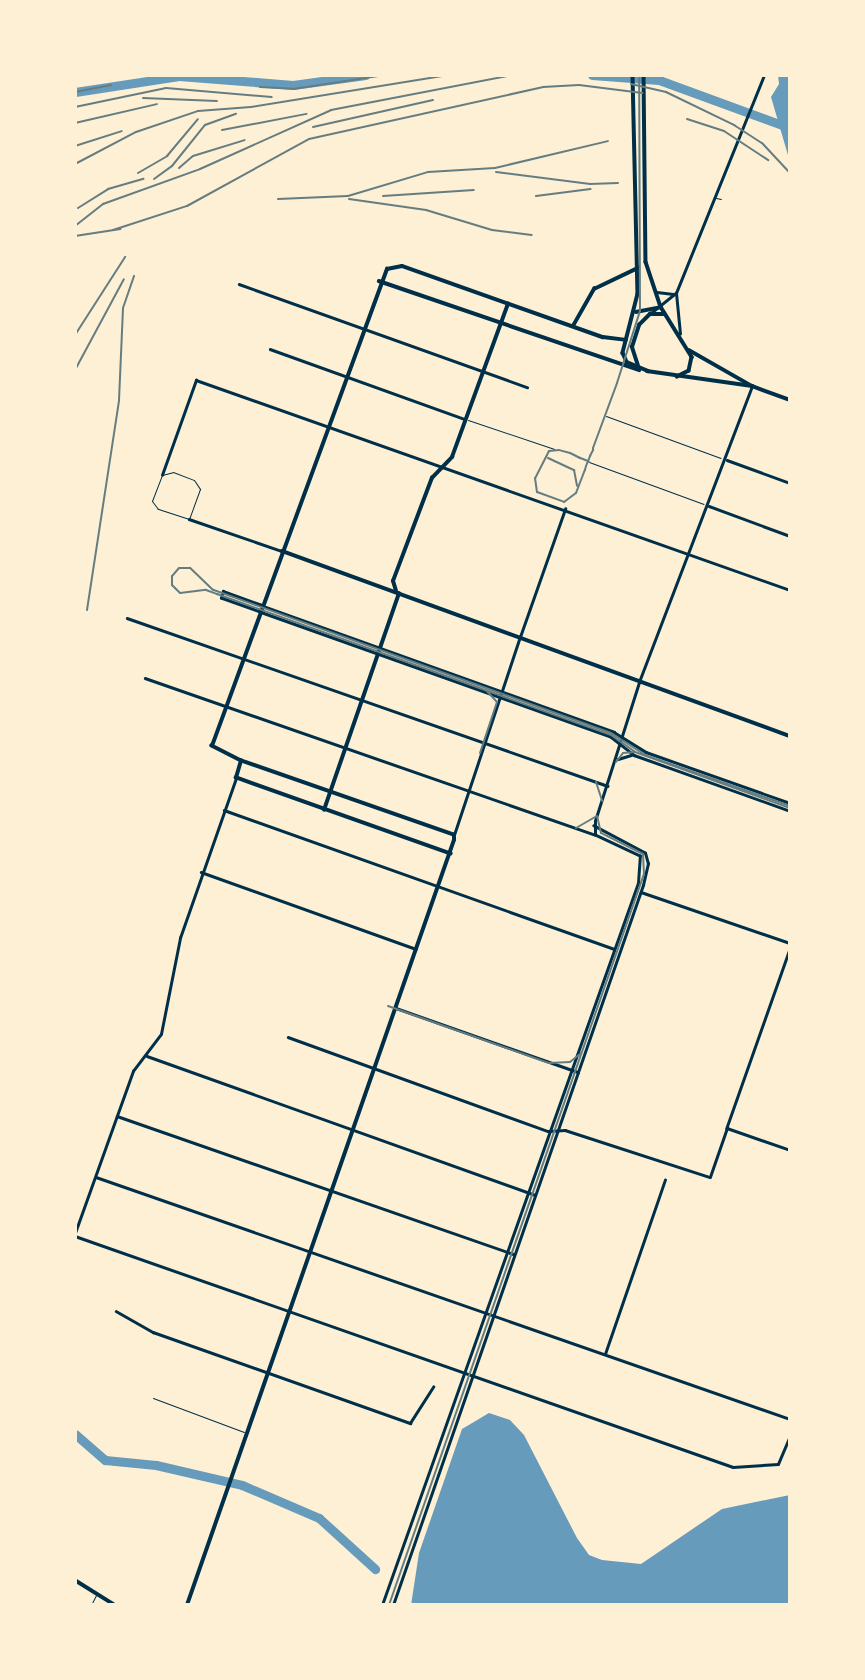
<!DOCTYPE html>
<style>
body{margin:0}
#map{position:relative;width:865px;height:1680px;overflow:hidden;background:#fdf0d5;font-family:Rubik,sans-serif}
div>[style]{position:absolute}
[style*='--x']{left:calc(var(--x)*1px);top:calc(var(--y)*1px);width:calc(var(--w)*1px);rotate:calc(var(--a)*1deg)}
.water>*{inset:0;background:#669bbc}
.river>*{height:9px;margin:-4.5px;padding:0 4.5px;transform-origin:4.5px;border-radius:4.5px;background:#669bbc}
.service>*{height:1px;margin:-0.5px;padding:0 0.5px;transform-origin:0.5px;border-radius:0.5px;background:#003049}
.minor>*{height:2.5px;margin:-1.25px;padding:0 1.25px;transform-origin:1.25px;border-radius:1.25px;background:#003049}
.tertiary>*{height:2.5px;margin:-1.25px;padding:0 1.25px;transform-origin:1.25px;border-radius:1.25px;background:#003049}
.secondary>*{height:3.5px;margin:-1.75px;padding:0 1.75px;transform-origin:1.75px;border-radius:1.75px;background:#003049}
.primary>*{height:3.5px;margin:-1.75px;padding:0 1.75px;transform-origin:1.75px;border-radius:1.75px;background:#003049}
.tram>*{height:2px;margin:-1px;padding:0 1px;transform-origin:1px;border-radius:1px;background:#657d81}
.rail>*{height:2px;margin:-1px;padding:0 1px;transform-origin:1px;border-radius:1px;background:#657d81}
span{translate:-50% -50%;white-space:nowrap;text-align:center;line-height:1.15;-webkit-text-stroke:6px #fdf0d5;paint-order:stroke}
.frame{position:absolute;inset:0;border:77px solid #fdf0d5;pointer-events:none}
</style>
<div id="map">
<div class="water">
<div style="clip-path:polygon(778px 75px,790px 75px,790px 162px,771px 97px,779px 84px)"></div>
<div style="clip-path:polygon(489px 1413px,510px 1420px,524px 1435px,577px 1538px,589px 1555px,602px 1560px,641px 1564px,722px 1509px,790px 1495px,790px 1605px,411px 1605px,419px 1553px,462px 1429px)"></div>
</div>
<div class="river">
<div style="--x:592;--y:75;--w:67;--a:4.3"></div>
<div style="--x:659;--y:80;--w:140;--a:20.1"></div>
<div style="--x:75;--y:92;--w:105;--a:-8.7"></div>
<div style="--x:179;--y:76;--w:114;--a:4.5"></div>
<div style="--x:293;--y:85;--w:73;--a:-7.9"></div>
<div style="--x:75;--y:1434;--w:40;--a:41"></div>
<div style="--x:105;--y:1460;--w:51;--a:5.6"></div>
<div style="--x:156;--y:1465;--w:88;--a:13.1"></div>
<div style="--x:242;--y:1485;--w:84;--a:23.2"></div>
<div style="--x:319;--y:1518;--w:76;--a:42.3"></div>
</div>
<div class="service">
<div style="--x:716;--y:198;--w:5;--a:11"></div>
<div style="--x:606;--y:416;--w:122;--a:20.1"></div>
<div style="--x:468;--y:420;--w:91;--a:18.6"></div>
<div style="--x:589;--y:462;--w:122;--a:20.1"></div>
<div style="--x:173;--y:472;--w:22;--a:21"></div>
<div style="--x:194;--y:480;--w:11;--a:56"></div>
<div style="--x:200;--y:489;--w:32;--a:110"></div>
<div style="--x:189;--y:519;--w:33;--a:-162"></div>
<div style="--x:158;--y:509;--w:10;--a:-127"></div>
<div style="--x:152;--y:501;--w:28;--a:-69"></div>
<div style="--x:162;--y:475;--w:11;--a:-15"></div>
<div style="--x:153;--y:1398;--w:97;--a:20.5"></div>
<div style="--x:91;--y:1605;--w:11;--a:-63"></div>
</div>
<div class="minor">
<div style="--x:239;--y:284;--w:306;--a:19.7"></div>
<div style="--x:270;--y:349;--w:206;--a:19.8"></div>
<div style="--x:727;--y:460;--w:67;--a:20.1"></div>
<div style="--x:162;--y:475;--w:101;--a:-70.3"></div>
<div style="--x:196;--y:380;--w:630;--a:19.47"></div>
<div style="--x:709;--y:506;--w:86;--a:20.3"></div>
<div style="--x:189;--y:519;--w:98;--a:19"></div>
<div style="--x:260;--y:612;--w:41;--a:-160.3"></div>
<div style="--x:221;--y:598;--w:7;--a:-74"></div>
<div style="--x:223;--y:591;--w:41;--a:19.7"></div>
<div style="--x:127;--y:618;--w:509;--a:19.25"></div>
<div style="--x:520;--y:637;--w:136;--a:-70.6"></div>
<div style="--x:145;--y:678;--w:475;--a:19.2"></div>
<div style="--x:224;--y:810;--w:414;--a:19.6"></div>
<div style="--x:201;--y:872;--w:228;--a:19.7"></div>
<div style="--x:396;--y:1008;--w:193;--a:19.4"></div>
<div style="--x:288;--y:1037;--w:276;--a:19.9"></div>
<div style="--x:548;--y:1131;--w:17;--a:-3"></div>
<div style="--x:565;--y:1130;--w:152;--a:18"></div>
<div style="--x:710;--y:1177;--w:52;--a:-70.9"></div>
<div style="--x:147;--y:1056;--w:412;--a:19.7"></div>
<div style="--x:117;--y:1116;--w:420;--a:19.2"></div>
<div style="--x:75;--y:1236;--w:697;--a:19.34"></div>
<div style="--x:733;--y:1467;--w:45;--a:-3.8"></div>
<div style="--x:778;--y:1464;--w:30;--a:-67"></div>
<div style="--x:116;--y:1311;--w:43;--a:29.6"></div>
<div style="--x:153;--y:1332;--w:273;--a:19.5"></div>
<div style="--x:410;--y:1423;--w:43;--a:-57.4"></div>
<div style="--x:605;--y:1354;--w:184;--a:-71"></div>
</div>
<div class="tertiary">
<div style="--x:657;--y:292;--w:16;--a:7"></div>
<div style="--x:651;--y:313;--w:32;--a:-39"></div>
<div style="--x:680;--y:334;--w:41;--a:-95.6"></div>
<div style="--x:676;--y:293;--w:235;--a:-68"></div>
<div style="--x:263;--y:606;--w:373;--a:19.7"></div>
<div style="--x:614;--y:732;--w:38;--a:32"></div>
<div style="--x:646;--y:752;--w:153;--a:19.5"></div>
<div style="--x:261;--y:612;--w:370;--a:19.6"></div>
<div style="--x:610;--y:736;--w:31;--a:38"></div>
<div style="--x:634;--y:755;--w:166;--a:19.7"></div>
<div style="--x:618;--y:759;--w:14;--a:-17"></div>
<div style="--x:454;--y:835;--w:209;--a:-71.6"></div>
<div style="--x:641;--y:892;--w:157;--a:18.9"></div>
<div style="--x:790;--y:949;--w:190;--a:109.4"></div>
<div style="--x:727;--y:1128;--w:67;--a:19.2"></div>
<div style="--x:96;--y:1177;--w:735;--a:19.22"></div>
<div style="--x:75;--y:1233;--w:172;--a:-70.3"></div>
<div style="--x:133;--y:1071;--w:46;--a:-52.9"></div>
<div style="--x:161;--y:1034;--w:98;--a:-78.8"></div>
<div style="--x:180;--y:938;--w:170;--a:-70.7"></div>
<div style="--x:382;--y:1605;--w:766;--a:-70.48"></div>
<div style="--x:638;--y:883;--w:27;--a:-86"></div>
<div style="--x:640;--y:856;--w:50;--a:-155"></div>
<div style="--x:595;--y:835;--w:14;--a:-90"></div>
<div style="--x:595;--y:821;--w:146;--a:-72.4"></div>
<div style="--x:639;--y:682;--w:317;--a:-69.1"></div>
<div style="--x:393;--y:1605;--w:762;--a:-70.85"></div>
<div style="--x:643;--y:885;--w:22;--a:-77"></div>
<div style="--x:648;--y:864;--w:11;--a:-105"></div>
<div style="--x:645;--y:853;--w:58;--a:-152.1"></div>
</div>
<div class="secondary">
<div style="--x:636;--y:312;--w:25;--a:-11"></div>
<div style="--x:573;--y:326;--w:43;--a:-60.4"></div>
<div style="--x:594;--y:289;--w:49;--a:-25.5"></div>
<div style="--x:75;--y:1580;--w:47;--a:32"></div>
</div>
<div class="primary">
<div style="--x:633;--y:75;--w:219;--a:88.7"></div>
<div style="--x:638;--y:294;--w:61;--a:104.3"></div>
<div style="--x:623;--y:353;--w:10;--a:66"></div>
<div style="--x:627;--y:362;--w:23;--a:23"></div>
<div style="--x:644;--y:75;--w:187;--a:89.4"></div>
<div style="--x:646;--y:262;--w:47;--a:71.6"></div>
<div style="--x:661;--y:307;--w:59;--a:58.2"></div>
<div style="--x:692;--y:357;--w:14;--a:102"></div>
<div style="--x:689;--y:371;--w:13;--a:153"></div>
<div style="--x:379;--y:281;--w:275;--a:18.9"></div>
<div style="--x:689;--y:350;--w:73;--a:29.7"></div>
<div style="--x:752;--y:386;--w:40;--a:20.2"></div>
<div style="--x:638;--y:366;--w:20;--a:-108"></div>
<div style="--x:632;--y:347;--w:23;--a:-72"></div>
<div style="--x:639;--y:325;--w:16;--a:-45"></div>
<div style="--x:650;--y:314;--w:13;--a:0"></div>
<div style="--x:647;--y:371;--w:106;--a:8.1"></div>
<div style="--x:282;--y:551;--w:541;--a:20.01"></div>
<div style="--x:396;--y:591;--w:10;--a:-107"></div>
<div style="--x:393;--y:581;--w:110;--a:-69.3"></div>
<div style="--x:432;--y:478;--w:29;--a:-46"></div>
<div style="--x:452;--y:457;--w:163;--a:-69.9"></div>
<div style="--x:324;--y:810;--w:229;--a:-70.9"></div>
<div style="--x:451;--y:854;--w:228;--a:-160.5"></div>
<div style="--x:236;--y:778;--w:18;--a:-74"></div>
<div style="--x:241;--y:761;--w:33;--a:-153"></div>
<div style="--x:212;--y:746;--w:508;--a:-69.85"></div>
<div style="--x:387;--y:269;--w:15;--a:-11"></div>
<div style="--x:402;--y:266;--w:213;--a:19.5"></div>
<div style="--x:603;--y:337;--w:23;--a:7"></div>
<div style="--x:187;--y:1605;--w:810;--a:-70.76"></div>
<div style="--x:454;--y:840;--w:5;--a:-90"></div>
<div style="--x:454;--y:835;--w:225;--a:-160.8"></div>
</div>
<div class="tram">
<div style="--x:548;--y:458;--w:29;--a:25"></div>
<div style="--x:574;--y:470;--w:16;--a:79"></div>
<div style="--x:589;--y:462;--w:1;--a:-135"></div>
<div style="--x:588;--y:461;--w:9;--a:-159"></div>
<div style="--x:580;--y:458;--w:11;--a:-153"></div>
<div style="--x:570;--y:453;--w:11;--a:-165"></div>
<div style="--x:559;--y:450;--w:10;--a:174"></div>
<div style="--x:549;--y:451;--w:30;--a:117"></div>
<div style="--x:535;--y:478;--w:14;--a:82"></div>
<div style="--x:537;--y:492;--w:29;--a:20"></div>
<div style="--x:564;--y:502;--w:15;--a:-37"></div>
<div style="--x:576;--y:493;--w:25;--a:-69"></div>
<div style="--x:585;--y:470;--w:4;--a:-76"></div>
<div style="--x:586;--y:466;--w:11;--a:-68"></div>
<div style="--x:590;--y:456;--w:7;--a:-63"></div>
<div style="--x:593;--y:450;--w:2;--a:-90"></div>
<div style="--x:593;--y:448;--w:69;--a:-69.7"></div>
<div style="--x:617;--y:383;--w:76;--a:-72.3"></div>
<div style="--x:640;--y:311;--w:236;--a:-90.2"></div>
<div style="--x:480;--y:753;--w:54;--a:-71.6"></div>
<div style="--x:497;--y:702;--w:16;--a:-133"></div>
<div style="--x:616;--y:762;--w:11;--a:-52"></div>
<div style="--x:623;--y:753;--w:12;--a:-5"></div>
<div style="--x:596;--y:782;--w:20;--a:72"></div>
<div style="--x:790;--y:806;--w:154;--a:-160.6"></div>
<div style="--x:645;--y:755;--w:40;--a:-147.1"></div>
<div style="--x:611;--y:733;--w:423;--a:-160.2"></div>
<div style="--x:213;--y:590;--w:32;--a:-136"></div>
<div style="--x:190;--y:568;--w:11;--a:180"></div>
<div style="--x:179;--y:568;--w:11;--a:131"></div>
<div style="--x:172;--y:576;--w:9;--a:90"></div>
<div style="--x:172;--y:585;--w:11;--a:45"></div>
<div style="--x:180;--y:593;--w:26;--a:-7"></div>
<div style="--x:206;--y:590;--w:12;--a:20"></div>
<div style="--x:217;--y:594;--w:418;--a:19.7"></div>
<div style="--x:611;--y:735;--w:29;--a:35"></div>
<div style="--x:635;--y:752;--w:165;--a:19.9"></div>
<div style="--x:576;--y:828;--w:24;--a:-30"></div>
<div style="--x:388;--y:1006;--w:171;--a:19.5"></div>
<div style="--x:549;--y:1063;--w:21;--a:-3"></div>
<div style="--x:570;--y:1062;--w:14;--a:-39"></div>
<div style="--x:389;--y:1605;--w:774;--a:-70.77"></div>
<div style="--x:644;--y:874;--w:20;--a:-93"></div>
<div style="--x:643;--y:854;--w:47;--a:-153.4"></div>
<div style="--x:601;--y:833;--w:17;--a:-103"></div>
</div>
<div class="rail">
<div style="--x:631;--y:84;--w:36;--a:13"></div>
<div style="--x:666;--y:92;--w:76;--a:25.9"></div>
<div style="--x:734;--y:125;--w:33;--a:33"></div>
<div style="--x:762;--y:143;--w:41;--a:47"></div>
<div style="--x:260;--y:87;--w:33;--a:3"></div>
<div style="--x:293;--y:89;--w:93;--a:-8.7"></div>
<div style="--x:75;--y:92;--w:37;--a:-11"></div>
<div style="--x:143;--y:98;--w:74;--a:2.3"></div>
<div style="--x:75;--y:107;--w:93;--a:-11.8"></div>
<div style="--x:166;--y:88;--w:106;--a:4.9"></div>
<div style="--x:687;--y:119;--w:39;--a:18"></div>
<div style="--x:724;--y:131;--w:53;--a:33.4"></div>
<div style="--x:75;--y:123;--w:84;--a:-13"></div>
<div style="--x:313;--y:127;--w:123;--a:-12.7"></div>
<div style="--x:222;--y:130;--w:86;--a:-10.8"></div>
<div style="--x:75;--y:146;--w:49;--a:-17.7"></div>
<div style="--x:75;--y:164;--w:69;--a:-27.7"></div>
<div style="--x:136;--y:132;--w:65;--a:-18.7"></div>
<div style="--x:198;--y:111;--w:53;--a:-4.3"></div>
<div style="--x:251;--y:107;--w:200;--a:-9.2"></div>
<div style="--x:179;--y:168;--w:18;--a:-41"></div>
<div style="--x:193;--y:156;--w:54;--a:-17.1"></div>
<div style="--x:496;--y:172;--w:95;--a:7.3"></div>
<div style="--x:590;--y:184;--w:28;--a:-2"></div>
<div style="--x:138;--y:173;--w:34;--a:-30"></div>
<div style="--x:167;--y:156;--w:48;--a:-50"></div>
<div style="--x:154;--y:179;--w:22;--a:-36"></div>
<div style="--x:172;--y:166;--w:53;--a:-51.2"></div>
<div style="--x:205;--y:125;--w:33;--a:-20"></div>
<div style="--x:383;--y:196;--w:91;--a:-3.8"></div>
<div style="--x:536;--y:196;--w:55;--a:-7.3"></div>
<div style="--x:278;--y:199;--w:70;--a:-2.5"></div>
<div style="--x:348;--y:196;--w:84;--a:-16.7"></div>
<div style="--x:428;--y:172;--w:67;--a:-3.4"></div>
<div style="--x:495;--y:168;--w:116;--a:-13.4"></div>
<div style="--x:349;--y:199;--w:78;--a:8.1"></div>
<div style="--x:426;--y:210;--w:69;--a:16.9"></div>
<div style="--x:492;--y:230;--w:40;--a:7.1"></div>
<div style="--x:78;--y:208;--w:36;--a:-32"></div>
<div style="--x:108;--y:189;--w:37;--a:-16"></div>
<div style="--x:75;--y:226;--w:36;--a:-38"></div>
<div style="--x:103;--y:204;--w:103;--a:-19.8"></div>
<div style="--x:200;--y:169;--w:144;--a:-24.2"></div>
<div style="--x:331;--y:110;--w:184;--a:-10.9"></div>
<div style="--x:113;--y:230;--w:78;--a:-18"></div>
<div style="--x:187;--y:206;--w:139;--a:-28.8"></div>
<div style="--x:309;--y:139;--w:240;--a:-12.5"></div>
<div style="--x:543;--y:87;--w:36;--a:-3"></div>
<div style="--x:579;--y:85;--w:64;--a:7.2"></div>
<div style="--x:75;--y:236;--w:46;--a:-8.8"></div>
<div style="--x:75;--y:335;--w:93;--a:-57.3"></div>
<div style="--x:75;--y:370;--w:103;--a:-61.7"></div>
<div style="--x:87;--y:610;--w:212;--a:-81.3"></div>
<div style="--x:119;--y:400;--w:92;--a:-87.5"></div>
<div style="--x:123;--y:308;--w:34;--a:-71"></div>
</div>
<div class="frame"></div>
</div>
